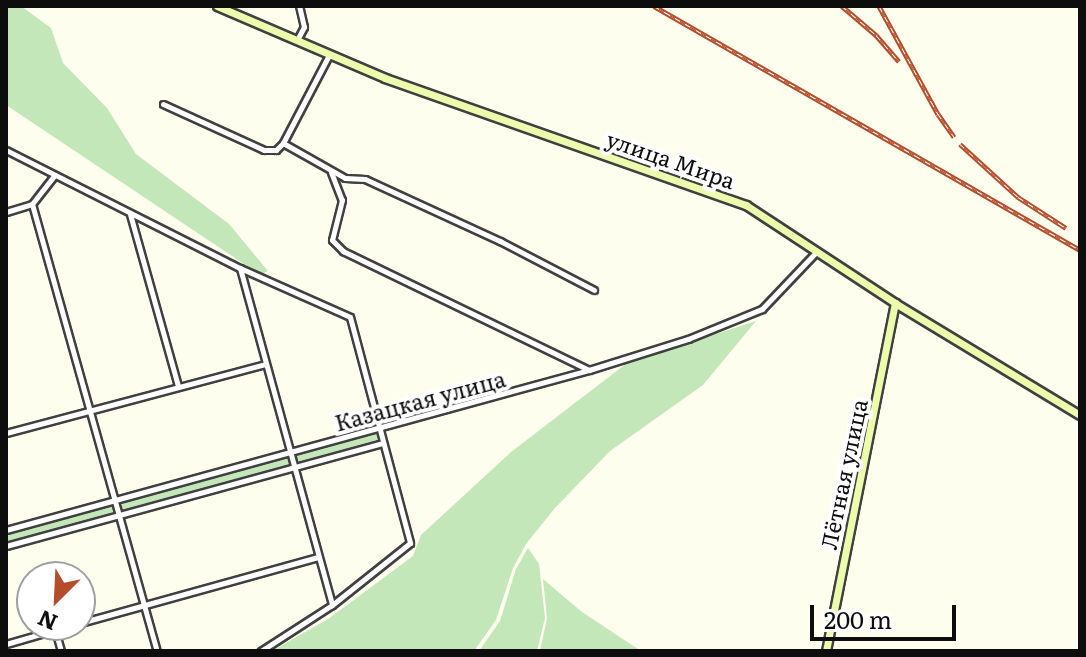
<!DOCTYPE html>
<meta charset="utf-8">
<style>
body{margin:0}
#map{position:relative;width:1086px;height:657px;overflow:hidden;background:#fdfeed;font-family:Literata,serif}
div>[style]{position:absolute}
[style*='--x']{left:calc(var(--x)*1px);top:calc(var(--y)*1px);width:calc(var(--w)*1px);rotate:calc(var(--a)*1deg)}
.green>*{inset:0;background:#c4e7b9}
.roads{filter:drop-shadow(2px 0 #404040) drop-shadow(-2px 0 #404040) drop-shadow(0 2px #404040) drop-shadow(0 -2px #404040)}
.street>*{height:5px;margin:-2.5px;padding:0 2.5px;transform-origin:2.5px;border-radius:2.5px;background:#fff}
.secondary>*{height:7px;margin:-3.5px;padding:0 3.5px;transform-origin:3.5px;border-radius:3.5px;background:#edfbac}
.rail>*{height:5px;margin-top:-2.5px;transform-origin:0;background:repeating-linear-gradient(90deg,#fff 0 6px,#b54c2c 0 12px);box-sizing:border-box;border-block:2px solid #b54c2c}
span{translate:-50% -50%;white-space:nowrap;text-align:center;line-height:1.15;-webkit-text-stroke:8px #fff;paint-order:stroke}
.street-label{font-size:22px;color:#0d0d0d}
.frame{position:absolute;inset:0;border:8px solid #0d0d0d;pointer-events:none}
.north{position:absolute;left:16px;top:561px;width:80px;height:80px;box-sizing:border-box;background:#fff;border:2px solid #9e9e9e;border-radius:50%;rotate:204deg;font-size:22px;font-weight:700;line-height:32px;text-align:center;color:#0d0d0d}
.north::after{content:'';display:block;margin:auto;width:28px;height:36px;background:#b54c2c;clip-path:polygon(50% 0,100% 100%,50% 72%,0 100%)}
.scale{position:absolute;left:810px;top:605px;width:146px;height:36px;box-sizing:border-box;border:4px solid #0d0d0d;border-top:0;padding-left:10px;font-size:24px;line-height:28px;white-space:nowrap;color:#0d0d0d;-webkit-text-stroke:6px #fff;paint-order:stroke}
</style>
<div id="map">
<div class="green">
<div style="clip-path:polygon(6px 6px,21px 6px,51px 28px,63px 63px,107px 108px,136px 154px,229px 224px,268px 271px,262px 274px,244px 264px,6px 105px)"></div>
<div style="clip-path:polygon(756px 321px,703px 385px,610px 451px,555px 508px,526px 544px,513px 568px,496px 620px,474px 651px,272px 651px,328px 619px,413px 556px,421px 535px,511px 452px,627px 363px)"></div>
<div style="clip-path:polygon(373px 433px,379px 434px,380px 439px,301px 462px,295px 459px,299px 453px)"></div>
<div style="clip-path:polygon(284px 457px,289px 457px,289px 465px,125px 511px,119px 509px,126px 500px)"></div>
<div style="clip-path:polygon(108px 505px,114px 508px,111px 515px,6px 544px,6px 534px)"></div>
<div style="clip-path:polygon(528px 548px,539px 564px,545px 618px,537px 651px,479px 651px,500px 621px,516px 569px)"></div>
<div style="clip-path:polygon(543px 579px,582px 612px,641px 651px,540px 651px,547px 618px)"></div>
</div>
<div class="roads">
<div class="street">
<div style="--x:297;--y:40;--w:15;--a:-62"></div>
<div style="--x:304;--y:27;--w:22;--a:-103"></div>
<div style="--x:163;--y:104;--w:111;--a:24.5"></div>
<div style="--x:264;--y:150;--w:12;--a:0"></div>
<div style="--x:276;--y:150;--w:10;--a:-45"></div>
<div style="--x:283;--y:143;--w:71;--a:29.4"></div>
<div style="--x:345;--y:178;--w:20;--a:3"></div>
<div style="--x:365;--y:179;--w:149;--a:24.7"></div>
<div style="--x:500;--y:241;--w:106;--a:27.5"></div>
<div style="--x:283;--y:143;--w:99;--a:-62.4"></div>
<div style="--x:6;--y:150;--w:262;--a:26.8"></div>
<div style="--x:240;--y:268;--w:120;--a:24"></div>
<div style="--x:350;--y:317;--w:234;--a:75.1"></div>
<div style="--x:410;--y:543;--w:100;--a:141.5"></div>
<div style="--x:332;--y:605;--w:85;--a:147.1"></div>
<div style="--x:331;--y:172;--w:30;--a:69"></div>
<div style="--x:342;--y:200;--w:41;--a:104"></div>
<div style="--x:332;--y:240;--w:16;--a:45"></div>
<div style="--x:343;--y:251;--w:273;--a:25.8"></div>
<div style="--x:32;--y:204;--w:464;--a:74.4"></div>
<div style="--x:6;--y:212;--w:27;--a:-17"></div>
<div style="--x:32;--y:204;--w:36;--a:-52"></div>
<div style="--x:130;--y:214;--w:179;--a:74.4"></div>
<div style="--x:240;--y:268;--w:349;--a:74.7"></div>
<div style="--x:6;--y:433;--w:268;--a:-14.9"></div>
<div style="--x:6;--y:530;--w:605;--a:-15.35"></div>
<div style="--x:589;--y:370;--w:104;--a:-17.4"></div>
<div style="--x:688;--y:339;--w:80;--a:-22.1"></div>
<div style="--x:762;--y:309;--w:80;--a:-46.5"></div>
<div style="--x:6;--y:546;--w:391;--a:-15.3"></div>
<div style="--x:80;--y:623;--w:247;--a:-15.5"></div>
<div style="--x:55;--y:630;--w:22;--a:74"></div>
<div style="--x:6;--y:644;--w:69;--a:-16.1"></div>
</div>
<div class="secondary">
<div style="--x:217;--y:6;--w:183;--a:23.2"></div>
<div style="--x:385;--y:78;--w:383;--a:19.4"></div>
<div style="--x:746;--y:205;--w:178;--a:33.3"></div>
<div style="--x:895;--y:303;--w:216;--a:31.2"></div>
<div style="--x:826;--y:651;--w:355;--a:-78.8"></div>
</div>
</div>
<div class="rail">
<div style="--x:654;--y:6;--w:491;--a:29.8"></div>
<div style="--x:842;--y:6;--w:45;--a:40.5"></div>
<div style="--x:876;--y:35;--w:35;--a:49"></div>
<div style="--x:879;--y:6;--w:123;--a:61.4"></div>
<div style="--x:938;--y:114;--w:28;--a:55"></div>
<div style="--x:960;--y:144;--w:79;--a:42.4"></div>
<div style="--x:1018;--y:197;--w:57;--a:32.9"></div>
</div>
<div class="street-label">
<span style="left:671px;top:159px;rotate:19deg">улица Мира</span>
<span style="left:420px;top:400px;rotate:-15deg">Казацкая улица</span>
<span style="left:843px;top:474px;rotate:-78deg">Лётная улица</span>
</div>
<div class="frame"></div>
<div class="north">N</div>
<div class="scale">200 m</div>
</div>
